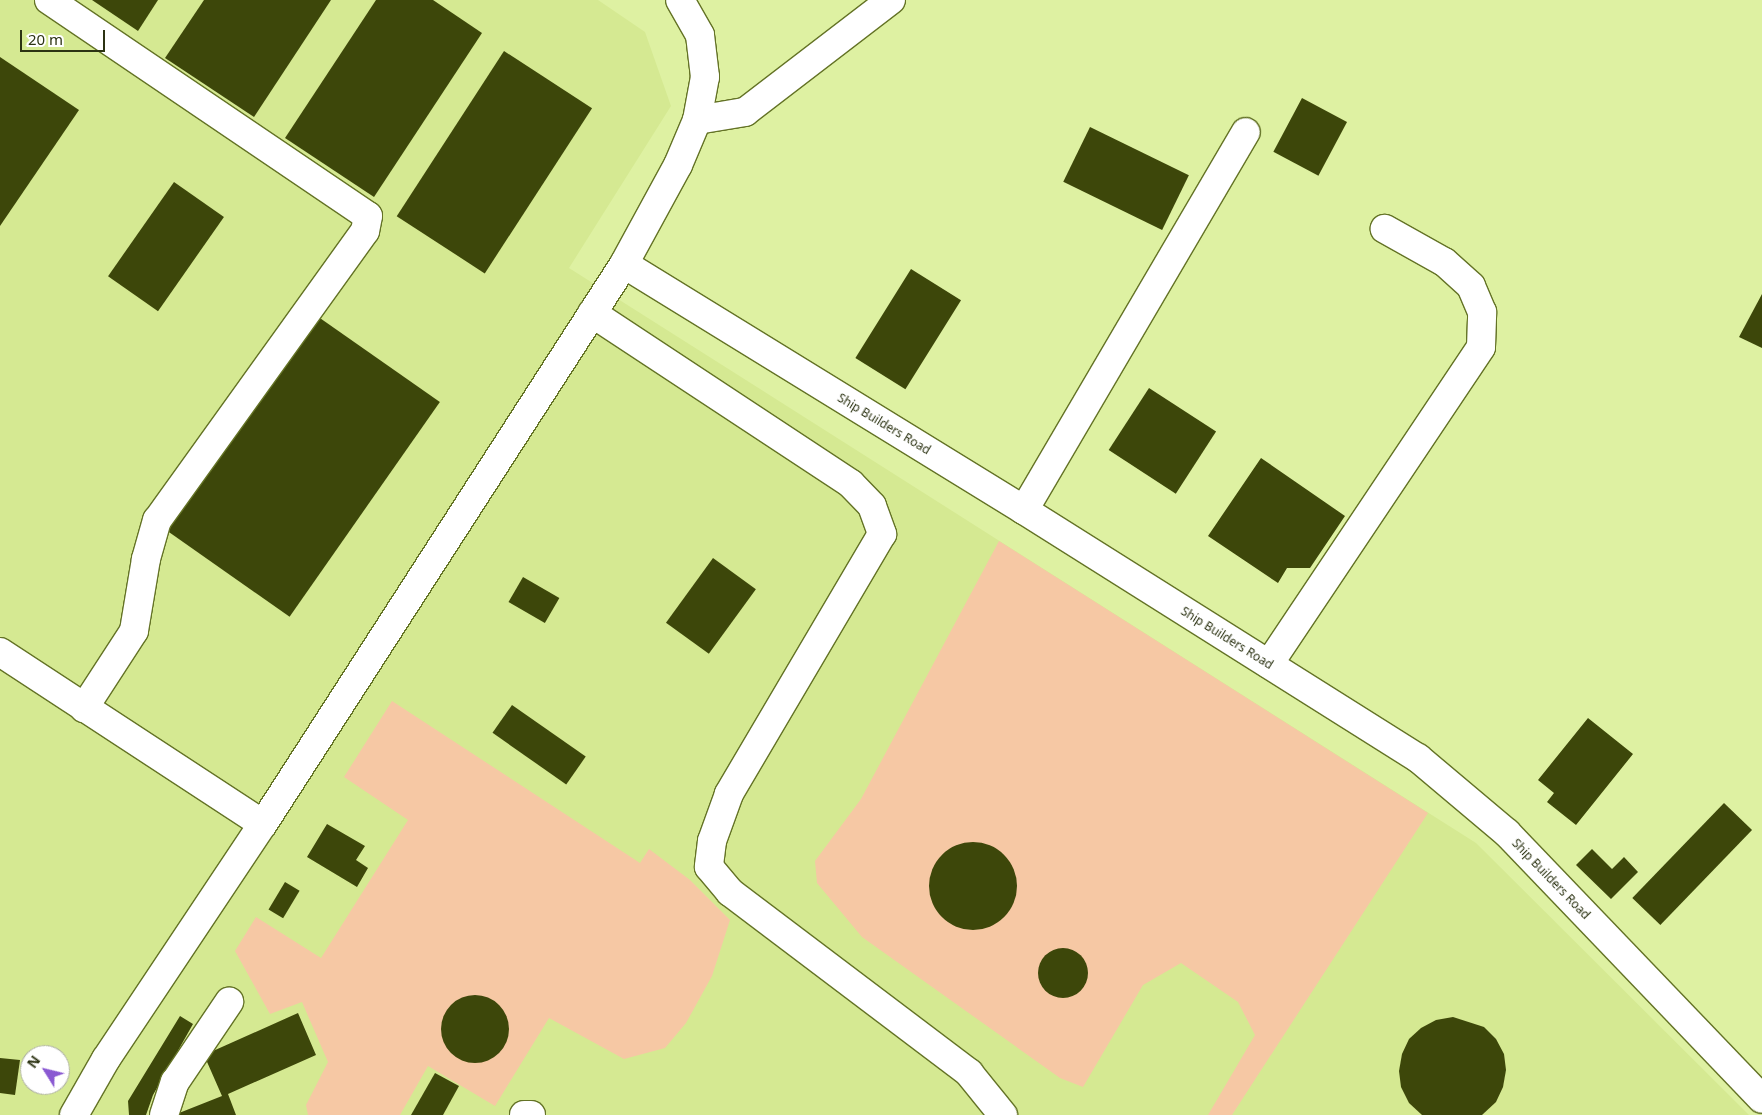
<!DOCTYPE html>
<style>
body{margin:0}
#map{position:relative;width:1762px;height:1115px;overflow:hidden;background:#def1a2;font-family:"Noto Sans",sans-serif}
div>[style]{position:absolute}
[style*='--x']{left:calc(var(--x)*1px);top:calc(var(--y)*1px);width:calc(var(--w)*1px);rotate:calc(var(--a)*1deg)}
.built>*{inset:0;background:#d5e992}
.green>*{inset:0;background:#f6c8a4}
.building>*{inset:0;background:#3d470a;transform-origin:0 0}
.round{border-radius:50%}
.roads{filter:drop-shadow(1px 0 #647326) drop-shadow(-1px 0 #647326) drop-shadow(0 1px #647326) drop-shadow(0 -1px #647326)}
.minor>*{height:28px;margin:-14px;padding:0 14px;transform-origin:14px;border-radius:14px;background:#fff}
span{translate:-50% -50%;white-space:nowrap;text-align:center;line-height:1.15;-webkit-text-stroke:5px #fff;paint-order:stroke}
.street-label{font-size:12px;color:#2c3313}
.north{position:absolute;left:20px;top:1045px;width:50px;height:50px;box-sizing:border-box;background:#fff;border:1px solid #abada1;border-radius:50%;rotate:306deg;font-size:14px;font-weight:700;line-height:20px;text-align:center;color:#2c3313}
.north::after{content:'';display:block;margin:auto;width:18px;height:22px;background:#8a59d2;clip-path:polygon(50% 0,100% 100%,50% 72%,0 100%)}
.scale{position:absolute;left:20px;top:30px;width:85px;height:22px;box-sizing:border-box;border:2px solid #2c3313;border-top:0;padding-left:6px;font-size:15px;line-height:18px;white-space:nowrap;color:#2c3313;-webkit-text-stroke:4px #fff;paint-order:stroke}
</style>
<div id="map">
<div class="built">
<div style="clip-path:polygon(evenodd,0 0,598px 0,645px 32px,671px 106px,569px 268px,1476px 843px,1749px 1115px,0 1115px,0 0,30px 1055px,60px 1055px,60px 1085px,30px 1085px,30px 1055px)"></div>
</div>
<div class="green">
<div style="clip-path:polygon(999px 541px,1428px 813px,1232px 1115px,1208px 1115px,1255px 1035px,1238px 1002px,1181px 963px,1143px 985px,1083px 1087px,1060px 1078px,862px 937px,817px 883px,815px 861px,861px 799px)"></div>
<div style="clip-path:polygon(392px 701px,640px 863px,649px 849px,690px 880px,730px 920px,712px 976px,686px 1023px,665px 1048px,624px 1059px,549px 1018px,495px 1106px,428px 1066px,400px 1115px,308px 1115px,306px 1105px,328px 1062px,302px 1002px,270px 1014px,235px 951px,256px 917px,321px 958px,408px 820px,344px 777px)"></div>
</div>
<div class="building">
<div style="clip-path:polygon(92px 0,158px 0,138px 31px)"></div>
<div style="clip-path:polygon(204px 0,331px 0,254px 117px,165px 58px)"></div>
<div style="clip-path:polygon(376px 0,433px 0,482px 33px,374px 197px,285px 138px)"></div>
<div style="left:504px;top:51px;width:105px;height:197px;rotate:33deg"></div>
<div style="clip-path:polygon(0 57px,79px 110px,0 226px)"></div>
<div style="left:1302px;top:98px;width:51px;height:61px;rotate:28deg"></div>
<div style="left:1090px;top:127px;width:110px;height:61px;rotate:26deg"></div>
<div style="left:174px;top:182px;width:61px;height:115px;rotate:35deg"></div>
<div style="left:911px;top:269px;width:59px;height:105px;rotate:32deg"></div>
<div style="clip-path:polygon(1762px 294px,1762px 348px,1739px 337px)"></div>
<div style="left:317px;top:316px;width:150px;height:262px;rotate:35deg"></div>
<div style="left:1149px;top:388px;width:80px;height:74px;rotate:33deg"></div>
<div style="clip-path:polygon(1261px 458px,1345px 516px,1310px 568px,1287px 568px,1278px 583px,1208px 536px)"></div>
<div style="left:713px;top:558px;width:53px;height:80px;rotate:36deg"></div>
<div style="left:523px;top:577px;width:42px;height:29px;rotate:30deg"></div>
<div style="left:512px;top:705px;width:90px;height:34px;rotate:35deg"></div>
<div style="clip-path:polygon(1588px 718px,1633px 754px,1576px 825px,1547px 802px,1554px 793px,1538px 780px)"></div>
<div style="left:1724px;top:803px;width:39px;height:132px;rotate:44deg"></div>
<div style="clip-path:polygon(327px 824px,365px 846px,356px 860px,368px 868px,357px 887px,307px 857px)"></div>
<div class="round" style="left:929px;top:842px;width:88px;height:88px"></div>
<div style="clip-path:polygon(1592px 849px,1612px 869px,1624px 857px,1638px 872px,1611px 899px,1576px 865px)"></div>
<div style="left:285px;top:882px;width:17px;height:32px;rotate:31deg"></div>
<div class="round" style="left:1038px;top:948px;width:50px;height:50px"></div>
<div class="round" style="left:441px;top:995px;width:68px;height:68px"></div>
<div style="clip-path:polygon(298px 1013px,316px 1055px,228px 1094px,236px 1115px,174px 1115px,222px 1096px,204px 1055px)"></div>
<div style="clip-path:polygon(180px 1016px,193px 1024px,153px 1095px,146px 1115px,129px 1115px,128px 1101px)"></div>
<div style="clip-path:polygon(1453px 1017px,1484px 1027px,1496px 1039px,1504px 1054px,1506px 1070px,1503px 1087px,1496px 1102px,1482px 1115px,1422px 1115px,1409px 1103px,1401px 1087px,1399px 1071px,1402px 1054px,1409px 1039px,1421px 1028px,1436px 1020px)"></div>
<div style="clip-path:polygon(0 1058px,20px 1060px,15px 1095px,0 1093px)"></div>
<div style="clip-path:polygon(435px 1073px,459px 1086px,443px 1115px,411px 1115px)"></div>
</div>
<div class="roads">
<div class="minor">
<div style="--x:49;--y:0;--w:385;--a:34.1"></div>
<div style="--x:368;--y:216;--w:15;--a:101"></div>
<div style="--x:365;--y:231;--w:356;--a:125.7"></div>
<div style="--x:157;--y:520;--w:41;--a:105.8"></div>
<div style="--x:146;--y:559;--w:73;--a:99.5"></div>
<div style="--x:134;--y:631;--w:92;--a:123"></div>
<div style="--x:697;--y:120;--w:49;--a:-9.5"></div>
<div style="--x:745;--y:112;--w:184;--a:-37.5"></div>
<div style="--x:624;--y:264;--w:470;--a:31.6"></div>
<div style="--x:1024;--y:510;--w:466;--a:32.2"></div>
<div style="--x:1418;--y:758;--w:116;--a:40.1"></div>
<div style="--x:1507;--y:833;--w:368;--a:46.2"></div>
<div style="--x:592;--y:313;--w:310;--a:33.4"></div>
<div style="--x:851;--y:484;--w:30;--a:46"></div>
<div style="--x:872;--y:506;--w:30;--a:70"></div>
<div style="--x:882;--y:534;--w:302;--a:120.5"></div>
<div style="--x:729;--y:794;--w:50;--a:109.9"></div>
<div style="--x:712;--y:841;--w:26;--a:97"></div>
<div style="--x:709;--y:867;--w:33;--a:50"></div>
<div style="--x:730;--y:892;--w:300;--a:37.1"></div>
<div style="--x:969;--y:1073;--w:54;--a:51"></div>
<div style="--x:1024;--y:510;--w:438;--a:-59.6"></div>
<div style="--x:0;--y:652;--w:314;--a:33.2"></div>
<div style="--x:1269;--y:664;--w:381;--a:-56.2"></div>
<div style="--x:1481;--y:347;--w:35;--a:-88"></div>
<div style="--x:1482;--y:312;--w:28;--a:-113"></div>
<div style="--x:1471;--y:286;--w:36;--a:-138"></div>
<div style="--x:1444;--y:262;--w:68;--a:-150.8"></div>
<div style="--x:74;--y:1115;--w:64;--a:-60.3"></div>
<div style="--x:106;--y:1059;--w:283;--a:-56.3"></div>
<div style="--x:263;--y:824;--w:666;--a:-57.19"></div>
<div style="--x:624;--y:264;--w:113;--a:-61.4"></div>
<div style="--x:678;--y:165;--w:49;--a:-67.1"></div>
<div style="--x:697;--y:120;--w:44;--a:-79.5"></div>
<div style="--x:705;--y:77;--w:42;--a:-96.8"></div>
<div style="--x:700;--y:35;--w:40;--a:-119.7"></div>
<div style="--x:164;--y:1115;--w:35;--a:-72"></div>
<div style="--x:175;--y:1082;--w:97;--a:-56"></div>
<div style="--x:524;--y:1115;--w:7;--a:0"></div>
</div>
</div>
<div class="street-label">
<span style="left:884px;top:424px;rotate:31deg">Ship Builders Road</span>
<span style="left:1227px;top:638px;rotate:32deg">Ship Builders Road</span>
<span style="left:1551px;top:879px;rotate:46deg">Ship Builders Road</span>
</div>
<div class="north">N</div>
<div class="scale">20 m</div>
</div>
